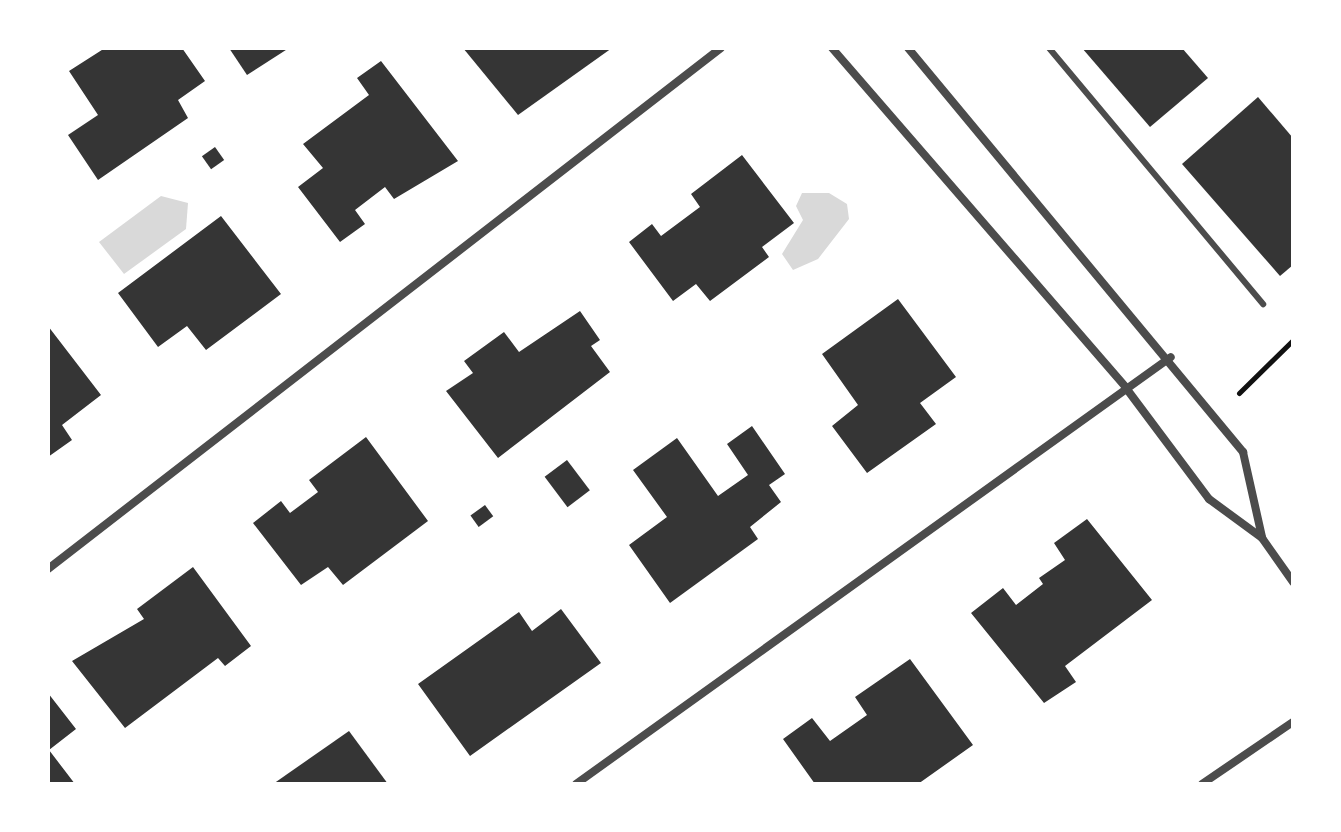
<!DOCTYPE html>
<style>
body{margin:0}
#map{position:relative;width:1341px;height:832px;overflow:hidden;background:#fff;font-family:Commissioner,sans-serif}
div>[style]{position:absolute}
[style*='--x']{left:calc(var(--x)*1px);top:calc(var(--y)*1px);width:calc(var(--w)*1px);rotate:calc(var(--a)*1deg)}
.water>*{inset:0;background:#d9d9d9}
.building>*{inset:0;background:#353535;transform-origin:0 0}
.path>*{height:5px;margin:-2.5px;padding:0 2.5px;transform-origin:2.5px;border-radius:2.5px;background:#111}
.service>*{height:6px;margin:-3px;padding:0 3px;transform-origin:3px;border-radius:3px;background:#4c4c4c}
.minor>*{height:8px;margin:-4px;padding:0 4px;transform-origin:4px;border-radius:4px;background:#4c4c4c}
span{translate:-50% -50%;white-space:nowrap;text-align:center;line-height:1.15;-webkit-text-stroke:8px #fff;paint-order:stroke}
.frame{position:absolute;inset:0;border:50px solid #fff;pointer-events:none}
</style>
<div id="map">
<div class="water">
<div style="clip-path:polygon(802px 193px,829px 193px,847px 204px,849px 219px,818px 259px,793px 270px,782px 254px,803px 220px,796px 206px)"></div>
<div style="clip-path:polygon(161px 196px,188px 203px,186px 229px,124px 274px,99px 242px)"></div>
</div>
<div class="building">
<div style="clip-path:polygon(105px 48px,182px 48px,205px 81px,178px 100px,188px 118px,98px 180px,68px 135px,98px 115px,69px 71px)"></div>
<div style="clip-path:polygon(229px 48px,289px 48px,247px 75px)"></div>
<div style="clip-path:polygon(463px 48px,612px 48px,518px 115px)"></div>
<div style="clip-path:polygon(1082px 48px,1182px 48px,1208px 78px,1150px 127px)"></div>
<div style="clip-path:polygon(381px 61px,458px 161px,394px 199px,385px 187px,355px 210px,365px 224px,340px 242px,298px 187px,323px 168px,303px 144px,369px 95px,357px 78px)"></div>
<div style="clip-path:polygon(1258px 97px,1293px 138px,1293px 265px,1280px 276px,1182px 164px)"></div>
<div style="left:215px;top:147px;width:16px;height:16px;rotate:55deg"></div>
<div style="clip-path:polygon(742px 155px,794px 223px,762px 247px,769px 257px,710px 301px,696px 284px,673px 301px,629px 242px,652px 224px,661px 236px,700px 207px,691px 194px)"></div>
<div style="clip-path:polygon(221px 216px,281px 294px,206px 350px,187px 326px,158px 347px,118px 293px)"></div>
<div style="clip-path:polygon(898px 299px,956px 377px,920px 403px,936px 424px,867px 473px,832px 426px,858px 405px,822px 354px)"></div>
<div style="clip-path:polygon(580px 311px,600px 340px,591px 346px,610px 372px,498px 458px,446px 391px,473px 373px,464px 361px,504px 332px,519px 352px)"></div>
<div style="clip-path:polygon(48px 326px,101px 395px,62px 425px,72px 440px,48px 457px)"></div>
<div style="clip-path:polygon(752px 426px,785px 474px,769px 485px,781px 502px,750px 527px,758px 539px,670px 603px,629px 545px,667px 517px,633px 470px,677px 438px,718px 496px,748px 475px,727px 444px)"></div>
<div style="clip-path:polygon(366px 437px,428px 521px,343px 585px,328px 567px,301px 585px,253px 523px,281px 501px,290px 513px,318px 492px,309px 480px)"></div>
<div style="left:567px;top:460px;width:38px;height:28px;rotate:53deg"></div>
<div style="left:485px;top:505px;width:14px;height:18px;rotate:54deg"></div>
<div style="clip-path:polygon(1087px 519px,1152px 600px,1065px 666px,1076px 682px,1044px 703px,971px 613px,1003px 588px,1016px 605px,1043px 584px,1039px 578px,1065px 560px,1054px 543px)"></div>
<div style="clip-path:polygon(193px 567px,251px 646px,225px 666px,218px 658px,125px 728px,72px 661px,144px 619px,137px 609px)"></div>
<div style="clip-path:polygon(561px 609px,601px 663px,470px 756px,418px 684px,519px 612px,532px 631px)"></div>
<div style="clip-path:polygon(910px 659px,973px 745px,918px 784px,815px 784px,783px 739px,812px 718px,830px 741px,867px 715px,855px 697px)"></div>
<div style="clip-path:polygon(48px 693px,76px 729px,49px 750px,75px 784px,48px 784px)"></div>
<div style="clip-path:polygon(349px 731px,388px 784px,273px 784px)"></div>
</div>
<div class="path">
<div style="--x:1239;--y:393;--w:76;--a:-44.5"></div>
</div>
<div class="service">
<div style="--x:1049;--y:48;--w:334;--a:50.1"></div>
</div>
<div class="minor">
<div style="--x:832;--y:48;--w:449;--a:49.1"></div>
<div style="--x:1126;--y:388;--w:139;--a:53.2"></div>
<div style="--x:1209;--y:499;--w:66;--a:36.3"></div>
<div style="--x:1262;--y:538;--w:54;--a:54.8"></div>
<div style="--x:908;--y:48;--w:525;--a:50.33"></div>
<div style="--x:1243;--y:452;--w:87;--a:77.4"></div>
<div style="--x:48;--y:569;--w:851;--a:-37.75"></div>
<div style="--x:576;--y:784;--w:732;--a:-35.67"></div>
<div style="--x:1202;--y:784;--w:110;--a:-34.3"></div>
</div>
<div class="frame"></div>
</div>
